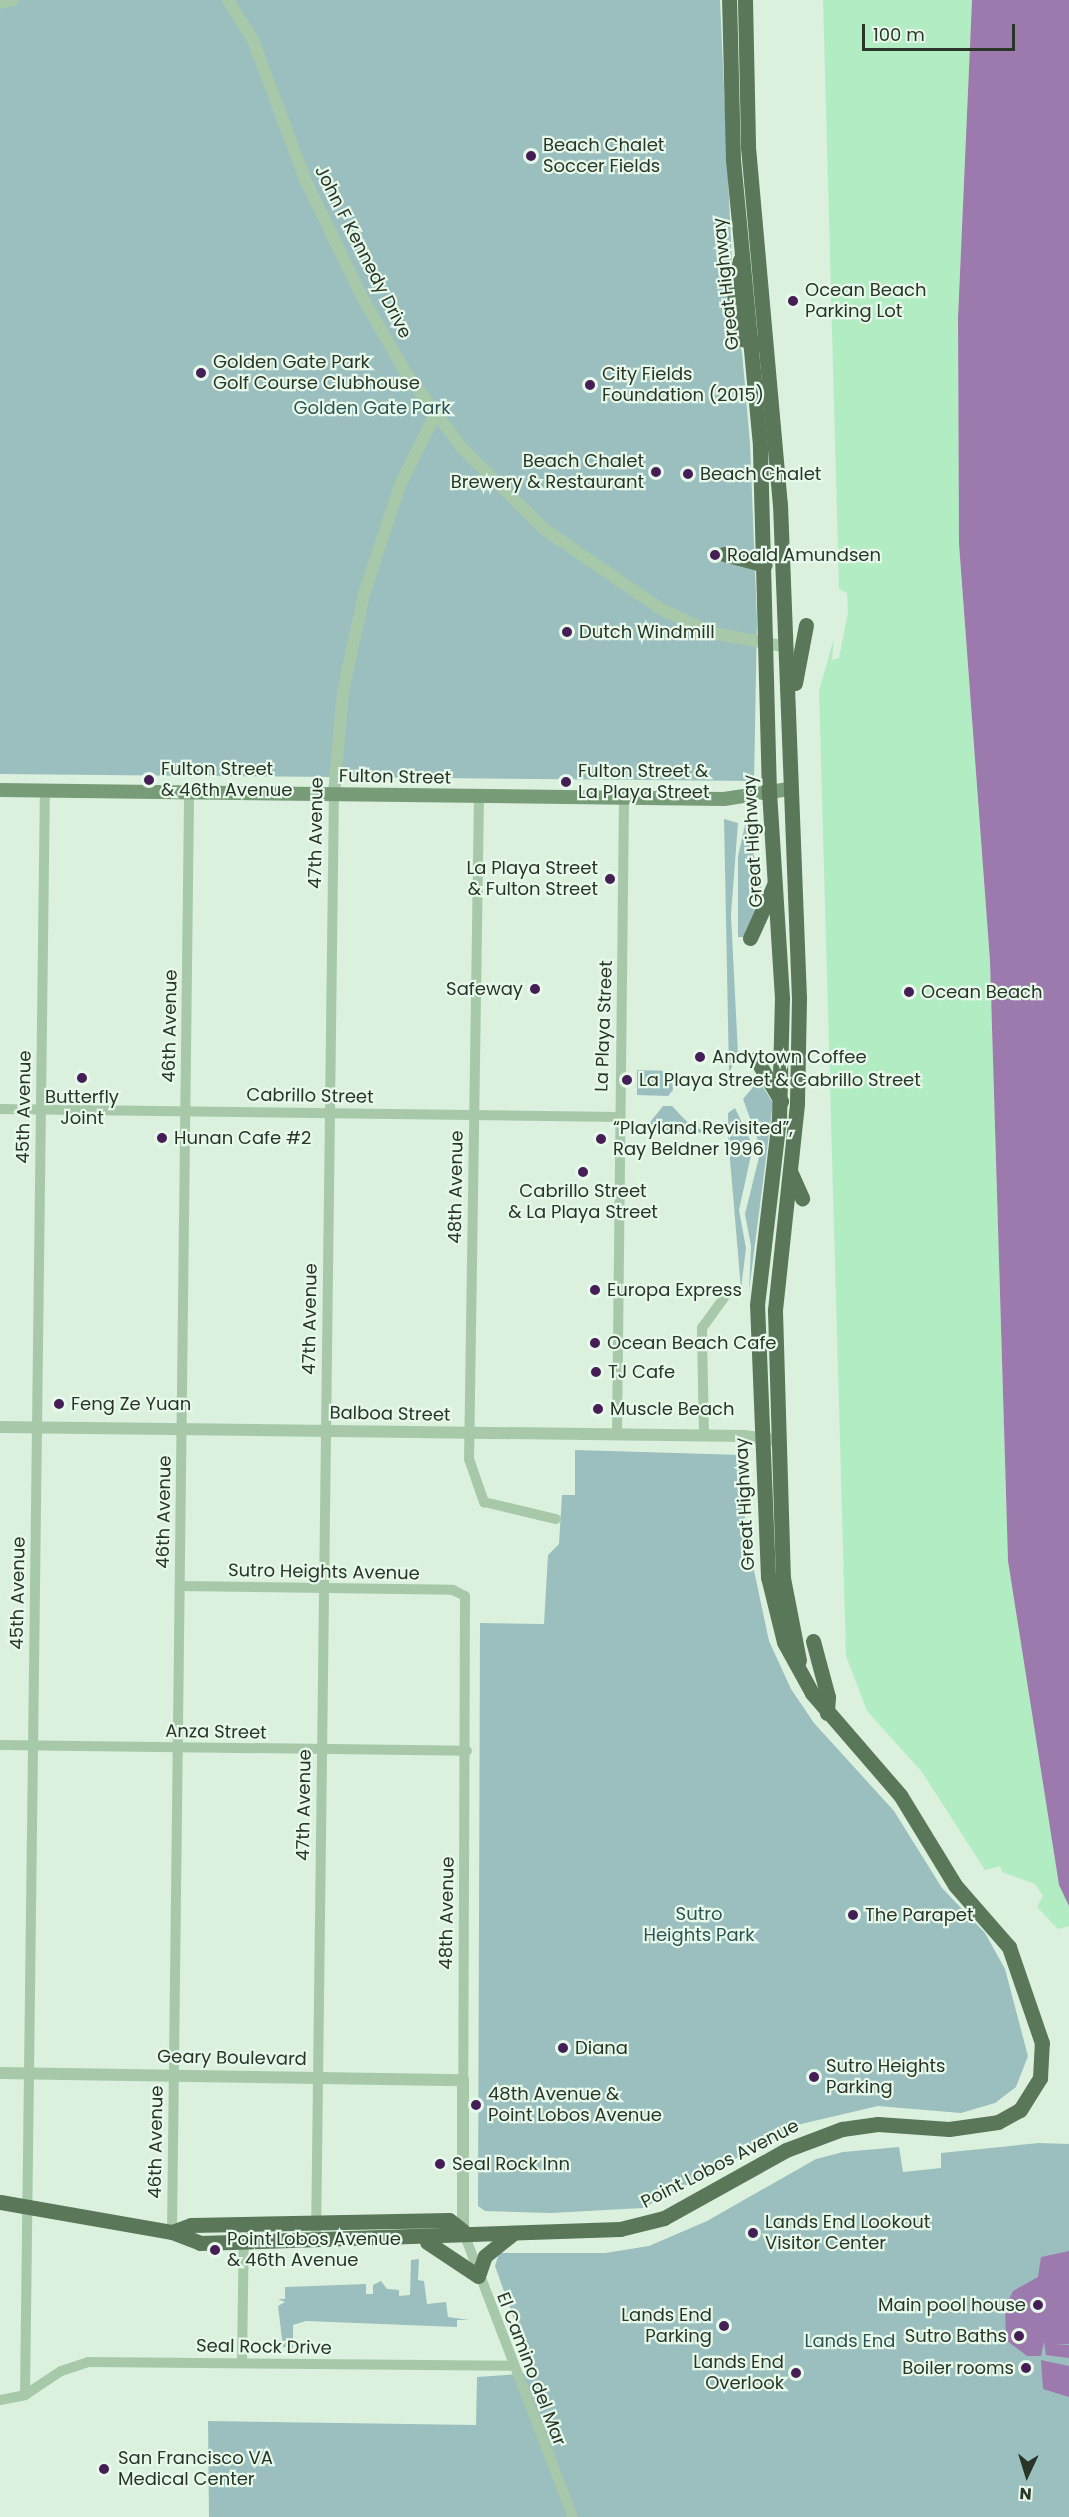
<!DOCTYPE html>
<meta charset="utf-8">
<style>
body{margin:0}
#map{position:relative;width:1069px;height:2517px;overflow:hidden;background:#dbf1de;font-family:Poppins,sans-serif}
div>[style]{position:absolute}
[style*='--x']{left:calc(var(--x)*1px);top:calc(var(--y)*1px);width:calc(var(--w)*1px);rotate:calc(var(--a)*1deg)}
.green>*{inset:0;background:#9bbfbe}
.sand>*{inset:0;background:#b2ecc3}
.water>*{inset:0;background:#9d7aad}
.minor>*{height:10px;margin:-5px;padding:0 5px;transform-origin:5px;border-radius:5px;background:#a7c9aa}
.tertiary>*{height:12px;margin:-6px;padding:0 6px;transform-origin:6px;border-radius:6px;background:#a7c9aa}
.secondary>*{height:14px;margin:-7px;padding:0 7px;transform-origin:7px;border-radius:7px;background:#789c78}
.primary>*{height:15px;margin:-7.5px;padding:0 7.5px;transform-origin:7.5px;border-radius:7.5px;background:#5a7759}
.dots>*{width:16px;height:16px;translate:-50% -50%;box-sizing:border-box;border:3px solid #e7f9ea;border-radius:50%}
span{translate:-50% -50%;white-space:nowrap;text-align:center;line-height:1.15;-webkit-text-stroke:4.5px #e7f9ea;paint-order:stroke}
.poi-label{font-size:18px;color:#283527}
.left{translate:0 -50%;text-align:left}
.right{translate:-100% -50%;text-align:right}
.street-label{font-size:18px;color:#283527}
.park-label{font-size:18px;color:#2c5353}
.north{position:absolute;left:997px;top:2445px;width:60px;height:60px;-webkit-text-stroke:4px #e7f9ea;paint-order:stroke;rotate:184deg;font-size:16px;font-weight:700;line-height:24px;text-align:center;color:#283527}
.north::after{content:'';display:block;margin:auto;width:21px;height:27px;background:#283527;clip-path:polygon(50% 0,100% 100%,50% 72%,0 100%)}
.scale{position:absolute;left:862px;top:24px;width:153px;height:27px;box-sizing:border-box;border:3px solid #283527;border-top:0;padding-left:8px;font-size:18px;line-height:21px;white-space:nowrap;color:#283527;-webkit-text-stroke:4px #e7f9ea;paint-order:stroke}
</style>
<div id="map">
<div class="green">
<div style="clip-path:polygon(0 0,720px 0,735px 329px,742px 352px,750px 443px,757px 620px,754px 781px,0 774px)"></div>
<div style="clip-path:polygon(724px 819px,738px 823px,731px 915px,738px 1054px,729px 1073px)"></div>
<div style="clip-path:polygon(746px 821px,763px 895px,747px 937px,738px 937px,738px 856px)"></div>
<div style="clip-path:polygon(637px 1070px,671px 1071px,673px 1090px,668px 1096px,637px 1095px)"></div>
<div style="clip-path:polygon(754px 1086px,763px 1087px,773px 1103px,749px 1291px,751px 1246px,745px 1214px,761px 1149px,743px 1099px)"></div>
<div style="clip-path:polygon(663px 1106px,672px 1106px,692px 1127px,714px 1133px,643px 1131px)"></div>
<div style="clip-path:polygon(735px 1108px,753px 1146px,739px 1210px,746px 1248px,741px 1289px,728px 1136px,728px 1113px)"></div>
<div style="clip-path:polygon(575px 1450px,743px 1455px,746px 1556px,752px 1561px,769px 1641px,791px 1689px,814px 1723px,894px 1811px,942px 1888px,985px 1933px,1005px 1969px,1028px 2056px,1016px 2087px,995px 2103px,961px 2113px,878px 2106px,801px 2124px,643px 2208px,551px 2213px,485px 2211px,478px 2206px,480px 1623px,544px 1624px,548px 1555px,559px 1544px,562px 1495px,575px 1495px)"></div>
<div style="clip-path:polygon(1039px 2143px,1069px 2144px,1069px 2517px,209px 2517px,208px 2421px,476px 2425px,477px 2377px,533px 2373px,495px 2266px,499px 2253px,605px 2253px,649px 2246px,707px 2221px,816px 2159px,843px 2152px,899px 2147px,903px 2172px,941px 2168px,941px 2153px)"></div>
<div style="clip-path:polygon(419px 2259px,418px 2280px,424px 2281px,427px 2304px,446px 2302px,448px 2317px,469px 2320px,457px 2320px,457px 2327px,306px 2321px,293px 2325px,293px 2348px,283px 2347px,278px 2306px,285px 2302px,278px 2299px,285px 2299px,285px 2287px,366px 2284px,366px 2294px,373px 2294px,373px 2285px,381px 2281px,387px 2289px,399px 2290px,399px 2296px,410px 2295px,411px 2260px)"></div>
</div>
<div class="sand">
<div style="clip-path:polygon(823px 0,972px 0,958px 318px,959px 544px,990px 961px,1008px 1561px,1059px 1884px,1069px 1906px,1069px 1926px,1058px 1929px,1037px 1907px,1043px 1896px,1035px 1884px,1002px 1872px,1000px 1866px,985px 1870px,922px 1772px,867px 1711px,846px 1656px,819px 691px,834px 638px,832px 660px,839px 658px,848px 612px,847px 593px,839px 589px)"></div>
</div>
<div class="water">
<div style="clip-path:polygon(972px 0,1069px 0,1069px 1906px,1059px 1885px,1008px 1561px,990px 961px,959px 544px,958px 318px)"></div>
<div style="clip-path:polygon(1069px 2251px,1069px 2344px,1054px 2344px,1069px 2345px,1069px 2358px,1046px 2355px,1044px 2342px,1041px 2356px,1027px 2356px,1006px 2340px,1005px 2307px,1013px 2291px,1038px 2277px,1041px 2257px)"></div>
<div style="clip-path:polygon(1041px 2360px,1069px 2366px,1069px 2397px,1043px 2389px)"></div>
</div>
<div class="minor">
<div style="--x:479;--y:796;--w:663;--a:90.86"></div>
<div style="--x:469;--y:1459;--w:46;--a:70.8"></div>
<div style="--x:484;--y:1502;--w:74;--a:13.3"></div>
<div style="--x:0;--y:1109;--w:619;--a:0.74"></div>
<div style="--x:617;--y:1435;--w:637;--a:-89.37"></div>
<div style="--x:704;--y:1436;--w:108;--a:-91.1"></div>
<div style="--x:702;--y:1328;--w:41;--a:-54"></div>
<div style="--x:180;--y:1586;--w:273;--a:0.8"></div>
<div style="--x:453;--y:1590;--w:13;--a:27"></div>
<div style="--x:465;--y:1596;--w:484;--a:90.2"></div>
<div style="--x:0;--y:1745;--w:467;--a:0.7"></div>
<div style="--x:463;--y:2231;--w:306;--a:69"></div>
<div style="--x:172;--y:2232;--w:1439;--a:-89.32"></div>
<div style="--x:316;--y:2241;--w:1447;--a:-89.29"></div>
<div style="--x:242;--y:2363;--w:139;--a:-89.2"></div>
<div style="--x:25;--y:2395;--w:1604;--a:-89.29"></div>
<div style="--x:0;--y:2400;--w:25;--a:-11"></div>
<div style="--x:25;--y:2395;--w:43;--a:-33.7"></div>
<div style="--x:61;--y:2371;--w:28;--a:-18"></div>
<div style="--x:88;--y:2362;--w:425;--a:0.5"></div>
</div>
<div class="tertiary">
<div style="--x:228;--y:0;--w:47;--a:58"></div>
<div style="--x:253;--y:40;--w:148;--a:69.5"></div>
<div style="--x:305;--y:179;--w:129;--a:64.2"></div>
<div style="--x:361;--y:295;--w:90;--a:60"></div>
<div style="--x:406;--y:373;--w:94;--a:53.3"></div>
<div style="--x:462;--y:448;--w:115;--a:44.6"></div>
<div style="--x:544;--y:529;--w:142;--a:34.4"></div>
<div style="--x:661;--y:609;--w:57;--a:24.8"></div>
<div style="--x:713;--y:633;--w:75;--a:10.7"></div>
<div style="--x:0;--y:3;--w:13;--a:-13"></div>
<div style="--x:334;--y:794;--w:102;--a:-85"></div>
<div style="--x:343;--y:692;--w:100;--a:-77.9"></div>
<div style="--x:364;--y:594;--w:115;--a:-71.7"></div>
<div style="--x:400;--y:485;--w:78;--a:-63.4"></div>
<div style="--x:0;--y:1427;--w:745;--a:0.69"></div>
<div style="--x:745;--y:1436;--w:34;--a:8"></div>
<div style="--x:0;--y:2073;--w:463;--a:0.9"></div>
<div style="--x:463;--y:2080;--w:151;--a:90"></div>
</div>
<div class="secondary">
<div style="--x:0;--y:790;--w:724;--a:0.71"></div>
<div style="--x:724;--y:799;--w:66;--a:-8.7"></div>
</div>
<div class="primary">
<div style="--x:745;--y:0;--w:147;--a:88.8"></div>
<div style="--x:748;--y:147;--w:358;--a:84.9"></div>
<div style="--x:780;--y:504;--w:494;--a:87.8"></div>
<div style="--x:799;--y:998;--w:106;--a:91.1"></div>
<div style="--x:797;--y:1104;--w:208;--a:96.1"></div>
<div style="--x:775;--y:1311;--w:267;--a:88.3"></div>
<div style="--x:783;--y:1578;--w:84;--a:79"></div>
<div style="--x:740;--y:260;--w:26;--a:103"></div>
<div style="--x:734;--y:285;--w:53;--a:86.8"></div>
<div style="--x:737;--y:338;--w:22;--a:13"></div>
<div style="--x:724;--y:554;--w:42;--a:15"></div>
<div style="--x:795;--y:683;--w:59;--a:-79.3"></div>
<div style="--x:750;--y:938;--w:58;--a:-65.6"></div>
<div style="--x:756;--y:1059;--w:49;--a:59.2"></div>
<div style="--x:790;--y:1171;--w:30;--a:66"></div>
<div style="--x:813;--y:1641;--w:58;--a:75"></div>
<div style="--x:828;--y:1697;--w:16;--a:94"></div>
<div style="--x:0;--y:2202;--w:175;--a:9.9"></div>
<div style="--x:172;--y:2232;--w:30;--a:21"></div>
<div style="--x:200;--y:2243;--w:420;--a:-1.9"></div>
<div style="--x:620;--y:2229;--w:45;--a:-14"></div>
<div style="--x:664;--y:2218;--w:140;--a:-29.1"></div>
<div style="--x:786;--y:2150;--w:60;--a:-20.6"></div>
<div style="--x:842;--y:2129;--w:36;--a:-8"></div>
<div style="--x:878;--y:2124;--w:71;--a:4"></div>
<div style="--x:949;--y:2129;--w:49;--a:-8.1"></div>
<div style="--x:998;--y:2122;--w:25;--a:-29"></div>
<div style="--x:1020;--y:2110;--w:38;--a:-58"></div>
<div style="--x:1040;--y:2078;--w:35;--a:-87"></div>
<div style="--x:1042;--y:2043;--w:102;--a:-109"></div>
<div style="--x:1009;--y:1947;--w:82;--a:-131.1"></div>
<div style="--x:955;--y:1885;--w:105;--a:-121.4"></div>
<div style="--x:900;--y:1795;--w:135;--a:-130.8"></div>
<div style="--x:812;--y:1693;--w:58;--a:-118.8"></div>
<div style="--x:784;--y:1642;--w:67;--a:-103.8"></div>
<div style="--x:768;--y:1577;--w:272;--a:-92.3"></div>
<div style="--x:757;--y:1305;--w:187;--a:-83.3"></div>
<div style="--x:779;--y:1119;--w:121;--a:-88.6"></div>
<div style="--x:782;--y:998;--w:204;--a:-93.6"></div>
<div style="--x:769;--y:794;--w:349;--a:-91.5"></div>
<div style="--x:760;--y:445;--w:286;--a:-95.4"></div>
<div style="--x:733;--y:160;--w:160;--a:-91.4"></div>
<div style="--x:172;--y:2232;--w:20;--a:-20"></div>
<div style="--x:191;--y:2225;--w:258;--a:-1.1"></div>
<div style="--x:449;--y:2220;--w:18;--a:38"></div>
<div style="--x:427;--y:2242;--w:61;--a:33.7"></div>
<div style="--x:478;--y:2276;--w:21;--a:-71"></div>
<div style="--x:485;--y:2256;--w:36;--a:-39"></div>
</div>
<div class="dots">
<div style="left:531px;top:156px;background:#451e56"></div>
<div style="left:793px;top:301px;background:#451e56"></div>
<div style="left:201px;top:373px;background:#451e56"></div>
<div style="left:590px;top:385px;background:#451e56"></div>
<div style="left:656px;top:472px;background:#451e56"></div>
<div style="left:688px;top:474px;background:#451e56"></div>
<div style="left:715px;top:555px;background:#451e56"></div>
<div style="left:567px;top:632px;background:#451e56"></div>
<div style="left:149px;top:780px;background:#451e56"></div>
<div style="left:566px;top:782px;background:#451e56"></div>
<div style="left:610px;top:879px;background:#451e56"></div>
<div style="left:535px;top:989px;background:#451e56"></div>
<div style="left:909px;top:992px;background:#451e56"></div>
<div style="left:700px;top:1057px;background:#451e56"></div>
<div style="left:82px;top:1078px;background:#451e56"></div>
<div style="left:627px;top:1080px;background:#451e56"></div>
<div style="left:162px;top:1138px;background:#451e56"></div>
<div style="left:601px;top:1139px;background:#451e56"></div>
<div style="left:583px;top:1172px;background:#451e56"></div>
<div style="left:595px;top:1290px;background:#451e56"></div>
<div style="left:595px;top:1343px;background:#451e56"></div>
<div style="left:596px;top:1372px;background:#451e56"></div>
<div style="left:59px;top:1404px;background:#451e56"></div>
<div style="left:598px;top:1409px;background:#451e56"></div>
<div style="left:853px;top:1915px;background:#451e56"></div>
<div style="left:563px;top:2048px;background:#451e56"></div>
<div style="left:814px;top:2077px;background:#451e56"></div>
<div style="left:476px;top:2105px;background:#451e56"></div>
<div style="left:440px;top:2164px;background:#451e56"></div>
<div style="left:753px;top:2233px;background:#451e56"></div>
<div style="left:215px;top:2250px;background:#451e56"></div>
<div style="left:1038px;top:2305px;background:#451e56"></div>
<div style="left:724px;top:2326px;background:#451e56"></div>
<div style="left:1019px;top:2336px;background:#451e56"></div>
<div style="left:1026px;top:2368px;background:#451e56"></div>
<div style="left:796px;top:2373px;background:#451e56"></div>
<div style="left:104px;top:2469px;background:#451e56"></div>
</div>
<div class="poi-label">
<span class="left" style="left:543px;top:156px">Beach Chalet<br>Soccer Fields</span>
<span class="left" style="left:805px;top:301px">Ocean Beach<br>Parking Lot</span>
<span class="left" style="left:213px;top:373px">Golden Gate Park<br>Golf Course Clubhouse</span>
<span class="left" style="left:602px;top:385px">City Fields<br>Foundation (2015)</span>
<span class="right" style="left:644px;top:472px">Beach Chalet<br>Brewery &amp; Restaurant</span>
<span class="left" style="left:700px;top:474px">Beach Chalet</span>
<span class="left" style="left:727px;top:555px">Roald Amundsen</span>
<span class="left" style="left:579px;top:632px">Dutch Windmill</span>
<span class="left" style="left:161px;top:780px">Fulton Street<br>&amp; 46th Avenue</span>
<span class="left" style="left:578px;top:782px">Fulton Street &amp;<br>La Playa Street</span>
<span class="right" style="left:598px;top:879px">La Playa Street<br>&amp; Fulton Street</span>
<span class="right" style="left:523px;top:989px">Safeway</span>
<span class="left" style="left:921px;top:992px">Ocean Beach</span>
<span class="left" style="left:712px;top:1057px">Andytown Coffee</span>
<span class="left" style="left:639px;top:1080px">La Playa Street &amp; Cabrillo Street</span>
<span style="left:82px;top:1108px">Butterfly<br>Joint</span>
<span class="left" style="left:613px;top:1139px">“Playland Revisited”,<br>Ray Beldner 1996</span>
<span class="left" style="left:174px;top:1138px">Hunan Cafe #2</span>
<span style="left:583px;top:1202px">Cabrillo Street<br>&amp; La Playa Street</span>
<span class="left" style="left:607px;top:1290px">Europa Express</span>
<span class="left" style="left:607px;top:1343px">Ocean Beach Cafe</span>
<span class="left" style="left:608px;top:1372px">TJ Cafe</span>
<span class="left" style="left:71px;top:1404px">Feng Ze Yuan</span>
<span class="left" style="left:610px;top:1409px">Muscle Beach</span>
<span class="left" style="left:865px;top:1915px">The Parapet</span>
<span class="left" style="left:575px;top:2048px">Diana</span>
<span class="left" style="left:826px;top:2077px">Sutro Heights<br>Parking</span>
<span class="left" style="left:488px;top:2105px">48th Avenue &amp;<br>Point Lobos Avenue</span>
<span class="left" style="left:452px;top:2164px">Seal Rock Inn</span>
<span class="left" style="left:765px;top:2233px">Lands End Lookout<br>Visitor Center</span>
<span class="left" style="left:227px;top:2250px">Point Lobos Avenue<br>&amp; 46th Avenue</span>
<span class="right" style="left:1026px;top:2305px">Main pool house</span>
<span class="right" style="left:712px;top:2326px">Lands End<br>Parking</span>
<span class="right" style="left:1007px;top:2336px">Sutro Baths</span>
<span class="right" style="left:784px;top:2373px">Lands End<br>Overlook</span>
<span class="right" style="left:1014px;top:2368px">Boiler rooms</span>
<span class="left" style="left:118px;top:2469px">San Francisco VA<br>Medical Center</span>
</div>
<div class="street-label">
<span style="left:363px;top:252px;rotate:63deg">John F Kennedy Drive</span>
<span style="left:726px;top:284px;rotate:-96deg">Great Highway</span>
<span style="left:395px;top:777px;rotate:1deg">Fulton Street</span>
<span style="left:316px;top:833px;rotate:-89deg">47th Avenue</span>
<span style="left:753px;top:841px;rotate:-93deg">Great Highway</span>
<span style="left:170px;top:1026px;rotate:-89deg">46th Avenue</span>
<span style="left:604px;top:1026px;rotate:-88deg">La Playa Street</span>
<span style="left:310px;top:1096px;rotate:1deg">Cabrillo Street</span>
<span style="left:24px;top:1107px;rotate:-89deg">45th Avenue</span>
<span style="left:456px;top:1187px;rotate:-89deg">48th Avenue</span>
<span style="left:310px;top:1319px;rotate:-89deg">47th Avenue</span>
<span style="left:390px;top:1414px;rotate:1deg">Balboa Street</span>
<span style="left:745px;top:1504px;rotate:-93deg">Great Highway</span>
<span style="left:164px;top:1512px;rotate:-89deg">46th Avenue</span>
<span style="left:324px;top:1572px;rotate:1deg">Sutro Heights Avenue</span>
<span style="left:18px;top:1593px;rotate:-89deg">45th Avenue</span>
<span style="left:216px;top:1732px;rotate:1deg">Anza Street</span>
<span style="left:304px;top:1805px;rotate:-89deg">47th Avenue</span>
<span style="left:447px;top:1913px;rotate:-89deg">48th Avenue</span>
<span style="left:232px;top:2058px;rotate:1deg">Geary Boulevard</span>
<span style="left:156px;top:2142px;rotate:-89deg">46th Avenue</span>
<span style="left:720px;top:2164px;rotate:-27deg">Point Lobos Avenue</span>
<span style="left:264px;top:2347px;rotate:1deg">Seal Rock Drive</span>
<span style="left:531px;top:2369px;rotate:69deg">El Camino del Mar</span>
</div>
<div class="park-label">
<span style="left:372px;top:408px">Golden Gate Park</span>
<span style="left:699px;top:1925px">Sutro<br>Heights Park</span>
<span style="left:850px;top:2341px">Lands End</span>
</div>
<div class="north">N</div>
<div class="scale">100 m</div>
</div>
